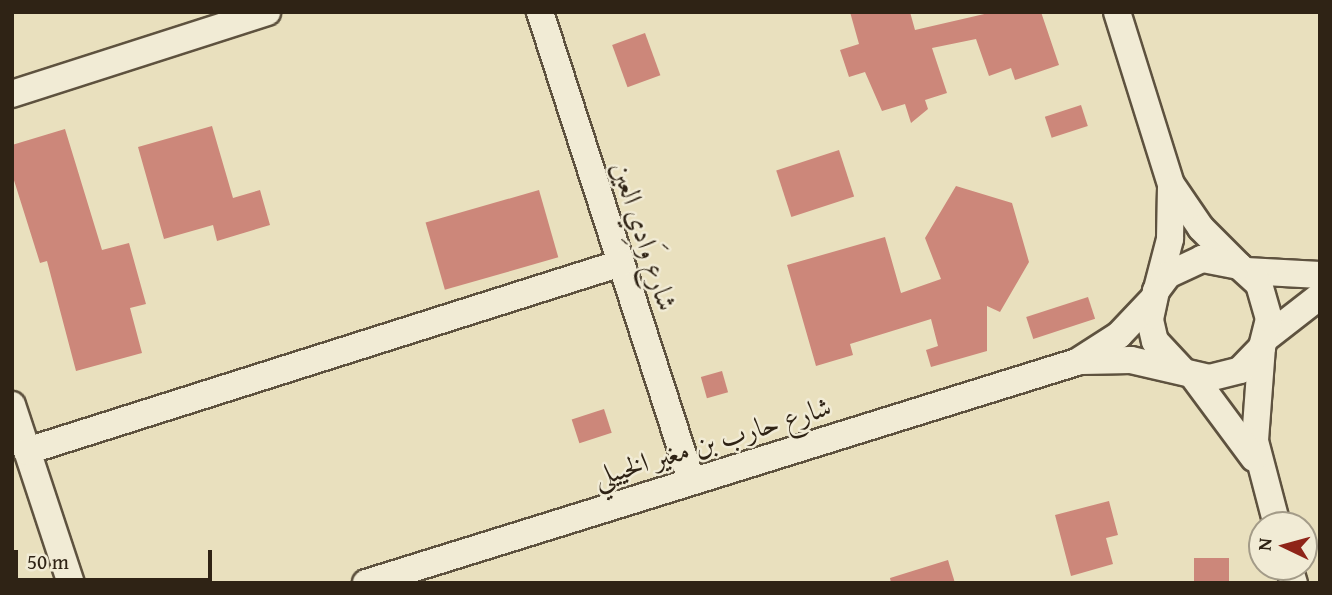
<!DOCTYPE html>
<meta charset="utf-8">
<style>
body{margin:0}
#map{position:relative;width:1332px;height:595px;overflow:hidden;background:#e9e0be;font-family:"Gentium Book Plus",Amiri,serif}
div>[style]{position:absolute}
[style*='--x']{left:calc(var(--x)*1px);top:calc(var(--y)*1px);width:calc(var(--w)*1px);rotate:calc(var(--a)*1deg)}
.building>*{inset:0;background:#cc877a;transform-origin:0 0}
.roads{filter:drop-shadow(2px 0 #5e523f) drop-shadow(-2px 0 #5e523f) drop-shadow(0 2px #5e523f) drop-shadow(0 -2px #5e523f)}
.street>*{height:26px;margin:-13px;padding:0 13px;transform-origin:13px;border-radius:13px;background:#f1ebd5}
span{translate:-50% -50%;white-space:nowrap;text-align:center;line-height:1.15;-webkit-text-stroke:5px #f1ebd5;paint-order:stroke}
.street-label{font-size:28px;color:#2f2315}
.frame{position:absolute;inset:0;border:14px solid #2f2315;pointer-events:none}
.north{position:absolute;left:1248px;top:511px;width:70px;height:70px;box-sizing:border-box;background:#f1ebd5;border:2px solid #a39b88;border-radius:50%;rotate:275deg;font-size:19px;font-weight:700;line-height:28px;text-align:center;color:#2f2315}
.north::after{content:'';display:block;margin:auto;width:24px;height:32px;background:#8f2418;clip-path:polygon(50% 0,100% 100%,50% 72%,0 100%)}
.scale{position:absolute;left:14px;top:550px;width:198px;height:32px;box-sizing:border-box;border:4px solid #2f2315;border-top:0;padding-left:9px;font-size:21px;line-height:24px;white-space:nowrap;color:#2f2315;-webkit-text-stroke:5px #f1ebd5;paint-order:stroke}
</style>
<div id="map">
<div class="building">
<div style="clip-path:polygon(850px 12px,910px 12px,915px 30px,993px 12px,1041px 12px,1059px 65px,1015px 80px,1011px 68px,989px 76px,976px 39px,932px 48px,947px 93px,925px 100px,928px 109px,911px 123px,905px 104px,882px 111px,865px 72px,849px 77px,840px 50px,859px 44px)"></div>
<div style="left:645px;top:33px;width:45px;height:35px;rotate:70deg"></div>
<div style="left:1081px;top:105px;width:22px;height:38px;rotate:72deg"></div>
<div style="clip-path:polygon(212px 126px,233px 198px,260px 190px,270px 225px,217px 241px,213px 225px,164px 239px,138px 147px)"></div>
<div style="clip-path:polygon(65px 129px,102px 250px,129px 243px,146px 304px,130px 308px,142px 353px,76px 371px,47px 261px,40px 263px,12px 174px,12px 145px)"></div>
<div style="left:839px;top:150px;width:49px;height:66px;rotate:72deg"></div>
<div style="clip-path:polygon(956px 186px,1012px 203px,1029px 262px,1000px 312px,987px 306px,987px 351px,931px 367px,926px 350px,938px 346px,931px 319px,850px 344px,853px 355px,816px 366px,787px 265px,885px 237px,901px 293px,941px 279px,925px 238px)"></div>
<div style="left:539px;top:190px;width:70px;height:118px;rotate:74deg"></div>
<div style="left:1088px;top:297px;width:23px;height:65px;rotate:72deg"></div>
<div style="left:722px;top:371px;width:22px;height:22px;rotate:74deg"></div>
<div style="left:604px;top:409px;width:25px;height:34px;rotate:72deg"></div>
<div style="clip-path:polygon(1109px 501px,1118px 535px,1106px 538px,1113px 564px,1071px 576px,1055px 515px)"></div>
<div style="left:1229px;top:558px;width:25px;height:35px;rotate:90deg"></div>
<div style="clip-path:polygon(948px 560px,955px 583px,891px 583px,890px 578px)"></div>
</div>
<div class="roads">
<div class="street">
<div style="--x:540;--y:12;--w:491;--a:72.1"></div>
<div style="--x:1117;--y:12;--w:180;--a:72.6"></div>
<div style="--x:1171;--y:184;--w:53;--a:55.7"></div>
<div style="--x:1201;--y:228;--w:52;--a:45"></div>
<div style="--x:12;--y:94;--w:268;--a:-17.8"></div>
<div style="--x:1246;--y:271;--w:74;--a:3.1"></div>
<div style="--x:1157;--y:289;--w:52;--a:-75.4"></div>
<div style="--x:1170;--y:239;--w:53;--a:-88.9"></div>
<div style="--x:1266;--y:338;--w:68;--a:-37.9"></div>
<div style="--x:1262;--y:347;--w:94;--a:94.3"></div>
<div style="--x:1255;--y:441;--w:87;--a:75.3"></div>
<div style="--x:1082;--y:361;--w:49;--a:-1.2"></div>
<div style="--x:1131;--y:360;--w:80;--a:13"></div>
<div style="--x:1209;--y:378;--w:32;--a:-14"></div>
<div style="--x:1240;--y:370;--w:32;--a:-46"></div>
<div style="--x:1262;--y:347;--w:29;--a:-76"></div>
<div style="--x:1269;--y:319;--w:36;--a:-106"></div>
<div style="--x:1259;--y:284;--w:27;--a:-138"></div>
<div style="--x:1239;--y:266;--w:38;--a:-169"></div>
<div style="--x:1202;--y:259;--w:38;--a:155"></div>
<div style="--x:1168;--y:275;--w:20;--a:127"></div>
<div style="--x:1156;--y:291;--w:30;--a:102"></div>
<div style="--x:1150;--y:320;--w:22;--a:77"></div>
<div style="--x:1155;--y:341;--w:42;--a:46.9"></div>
<div style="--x:1193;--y:376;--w:102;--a:53.4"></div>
<div style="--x:12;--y:405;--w:188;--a:71.7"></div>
<div style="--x:27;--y:451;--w:623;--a:-17.56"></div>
<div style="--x:1289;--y:567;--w:17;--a:73"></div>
<div style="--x:366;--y:583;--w:745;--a:-17.27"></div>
<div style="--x:1077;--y:362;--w:50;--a:-32.7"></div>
<div style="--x:1119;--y:335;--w:51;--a:-46.6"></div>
</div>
</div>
<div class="street-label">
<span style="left:645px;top:236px;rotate:72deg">شارع وَادِي العين</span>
<span style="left:712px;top:441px;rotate:-17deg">شارع حارب بن مغير الخييلي</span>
</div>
<div class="frame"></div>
<div class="north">N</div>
<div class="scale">50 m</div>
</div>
